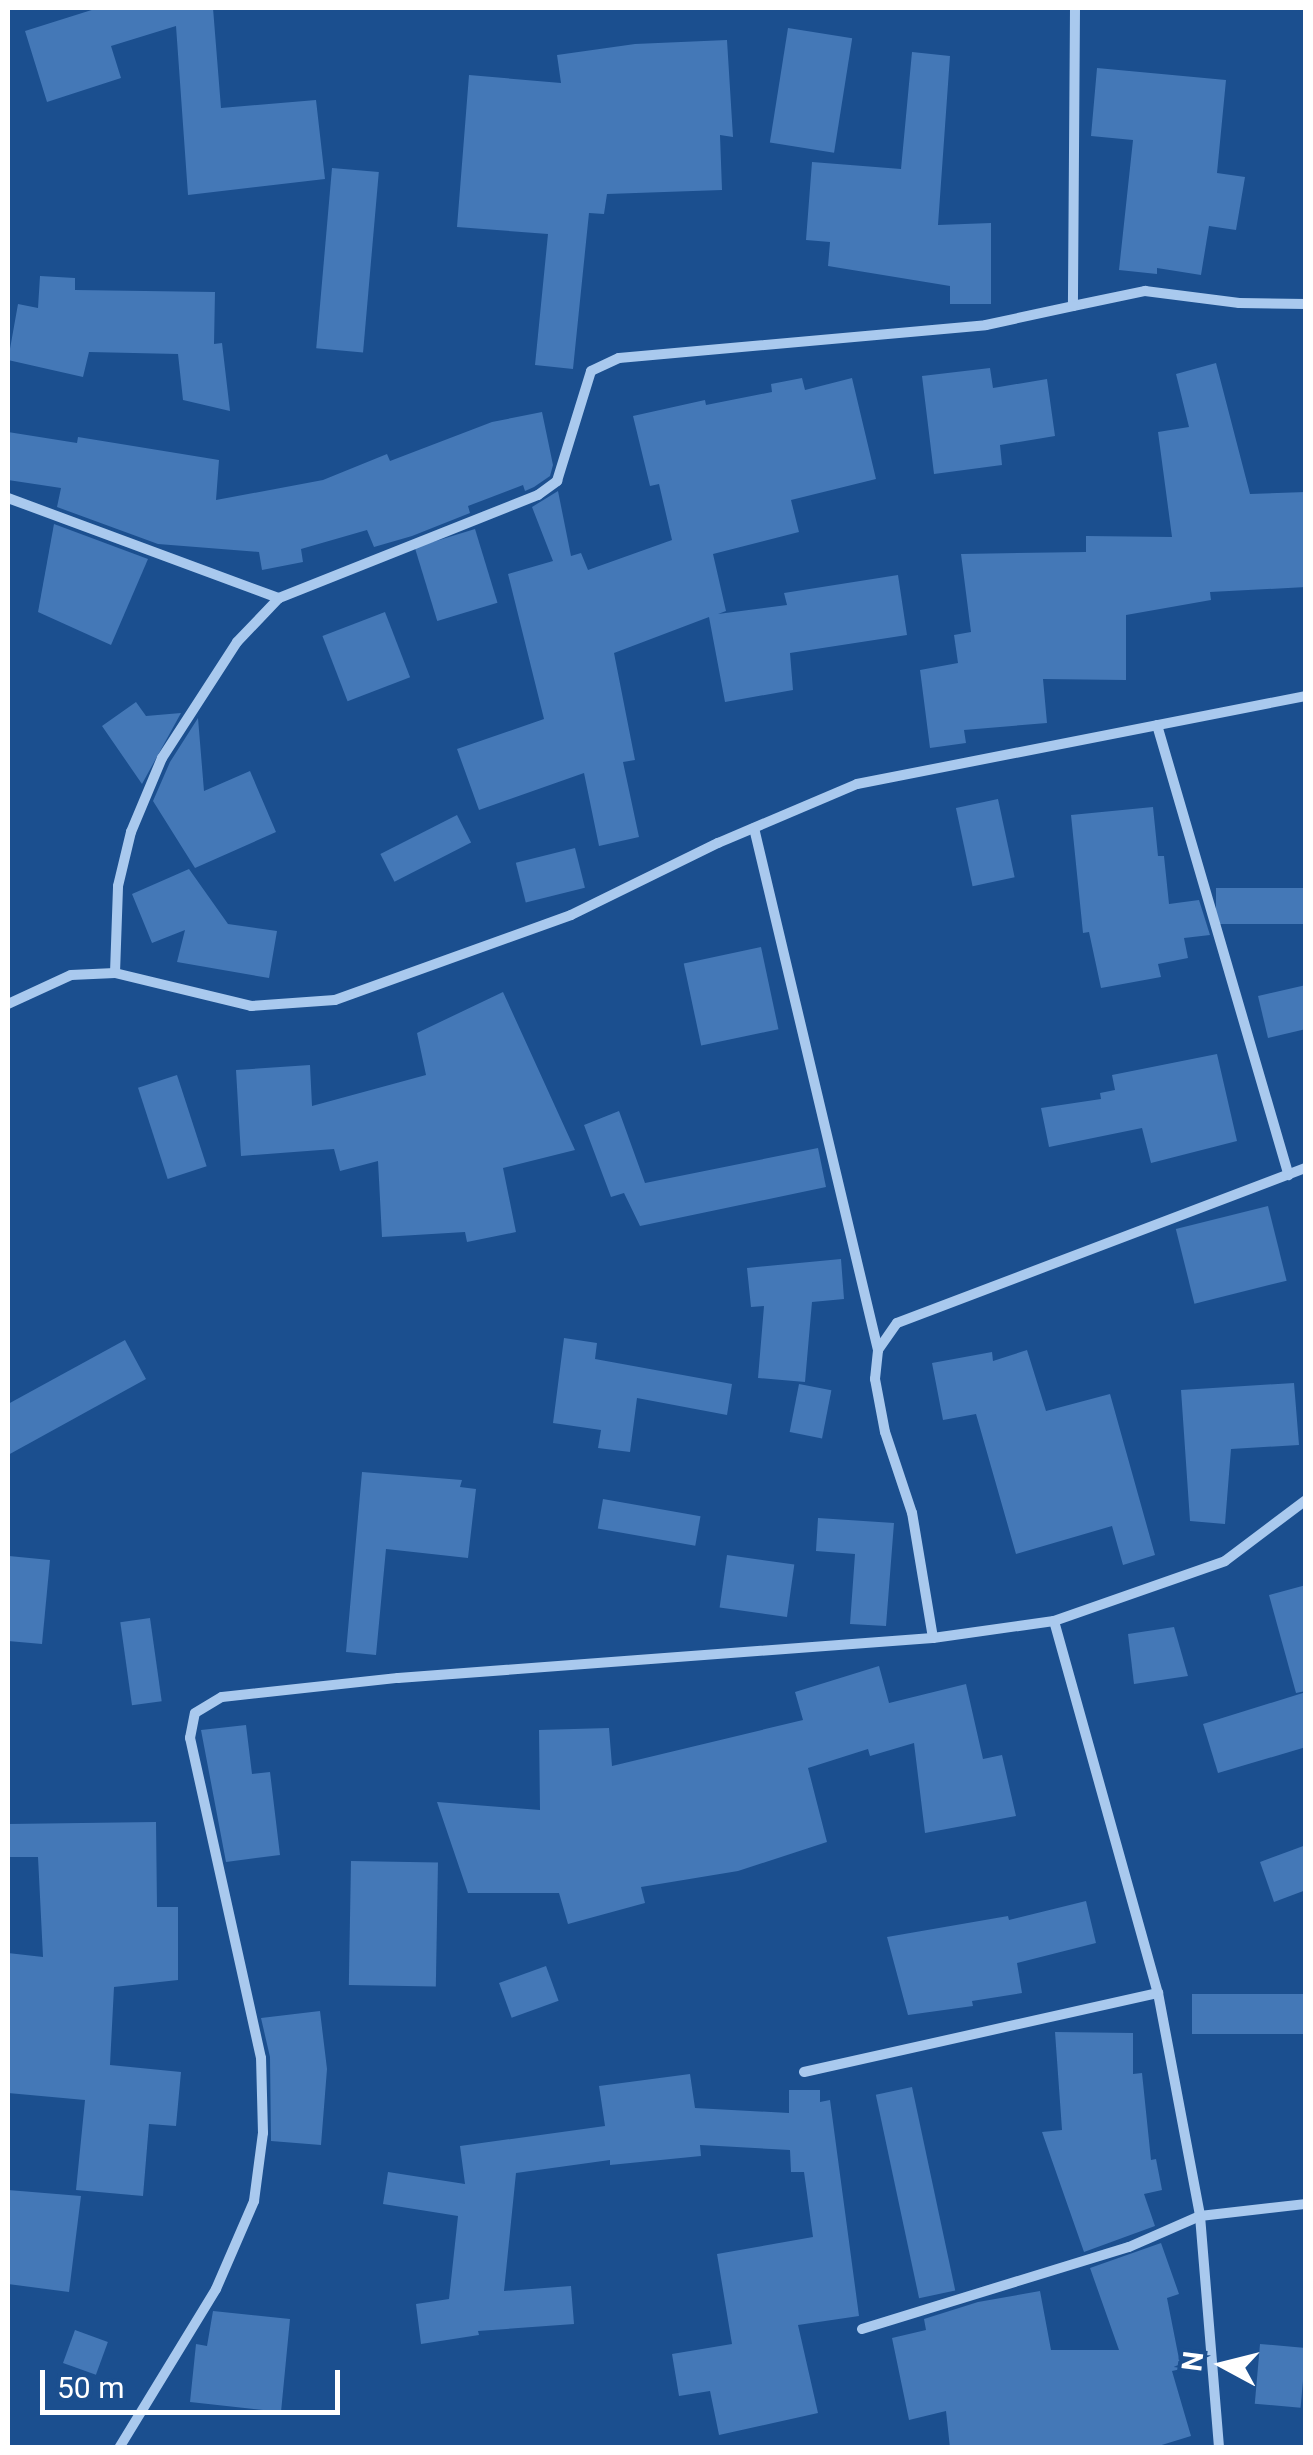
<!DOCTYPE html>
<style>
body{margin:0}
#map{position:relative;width:1313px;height:2455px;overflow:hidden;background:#1b4f8f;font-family:Roboto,sans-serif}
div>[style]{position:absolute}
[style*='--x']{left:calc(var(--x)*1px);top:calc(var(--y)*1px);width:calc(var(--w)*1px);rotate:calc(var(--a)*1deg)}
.building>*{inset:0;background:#4478b7;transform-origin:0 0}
.minor>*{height:10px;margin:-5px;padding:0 5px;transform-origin:5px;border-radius:5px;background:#a9c9ee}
span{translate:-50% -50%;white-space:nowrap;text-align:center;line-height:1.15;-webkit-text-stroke:10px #1b4f8f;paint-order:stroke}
.frame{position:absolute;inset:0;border:10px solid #fff;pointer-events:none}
.north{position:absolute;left:1173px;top:2315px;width:100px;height:100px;-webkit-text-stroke:8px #1b4f8f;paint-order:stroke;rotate:277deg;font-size:28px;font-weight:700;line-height:40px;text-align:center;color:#fff}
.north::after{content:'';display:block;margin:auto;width:35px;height:45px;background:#fff;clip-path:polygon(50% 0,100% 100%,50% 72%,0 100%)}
.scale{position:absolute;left:40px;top:2370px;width:300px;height:45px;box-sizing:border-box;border:5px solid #fff;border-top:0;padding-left:12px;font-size:30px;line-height:35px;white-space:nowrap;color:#fff;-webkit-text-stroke:8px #1b4f8f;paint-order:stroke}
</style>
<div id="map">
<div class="building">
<div style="clip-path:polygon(98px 8px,213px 8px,221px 108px,316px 100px,325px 179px,188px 195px,176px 26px,111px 46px,121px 78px,47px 102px,25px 31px)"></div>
<div style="left:788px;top:28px;width:65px;height:116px;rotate:9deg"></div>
<div style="clip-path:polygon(727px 40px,733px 137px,720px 135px,722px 190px,607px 194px,604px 214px,589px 213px,573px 369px,535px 365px,548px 234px,457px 227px,469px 75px,561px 83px,557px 55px,635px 44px)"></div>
<div style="clip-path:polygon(912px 52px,950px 56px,938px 225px,991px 223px,991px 304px,950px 304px,950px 286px,828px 266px,830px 242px,806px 240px,812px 162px,901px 169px)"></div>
<div style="clip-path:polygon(1097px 68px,1226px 80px,1217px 173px,1245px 177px,1236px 230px,1209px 226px,1201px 275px,1157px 268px,1157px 274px,1119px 270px,1133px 140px,1091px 136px)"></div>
<div style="left:332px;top:168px;width:47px;height:181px;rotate:5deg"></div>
<div style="clip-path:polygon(40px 276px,75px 278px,75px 290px,215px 292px,214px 344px,222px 343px,230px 411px,183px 400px,178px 354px,89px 352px,83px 377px,8px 360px,18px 304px,38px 308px)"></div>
<div style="clip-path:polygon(1216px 363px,1250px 494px,1306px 492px,1306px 587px,1210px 592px,1211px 600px,1126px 615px,1126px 680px,1043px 679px,1047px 723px,964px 730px,966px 743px,930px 748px,920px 670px,958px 663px,954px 635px,971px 632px,961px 554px,1086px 552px,1086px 536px,1172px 537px,1158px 432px,1189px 427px,1176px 374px)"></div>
<div style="clip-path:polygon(990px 368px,993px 388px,1047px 379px,1055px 436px,1000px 445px,1002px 465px,934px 474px,922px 376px)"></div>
<div style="clip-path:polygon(802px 378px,805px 390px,852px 378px,876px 479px,791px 500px,799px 532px,713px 554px,726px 611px,718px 614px,787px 605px,784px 593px,898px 575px,907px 635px,790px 653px,793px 690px,725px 702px,709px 617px,614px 653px,635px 760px,623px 762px,639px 837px,599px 846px,584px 773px,479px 810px,457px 749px,544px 719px,508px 574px,553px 561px,532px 507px,558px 491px,571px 556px,581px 553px,588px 570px,672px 540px,659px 484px,650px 486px,633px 416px,705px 400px,706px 405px,772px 392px,771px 384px)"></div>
<div style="clip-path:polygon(542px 412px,553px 465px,550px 476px,534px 487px,525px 491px,523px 485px,468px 506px,470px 513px,412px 536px,374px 547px,367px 530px,301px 549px,303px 562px,262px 570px,259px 552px,158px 544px,57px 507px,61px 488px,8px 480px,8px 432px,77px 443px,78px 437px,219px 460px,216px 500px,323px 480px,387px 454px,390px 461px,492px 422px)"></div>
<div style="clip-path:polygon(54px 524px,148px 559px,111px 645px,38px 612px)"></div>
<div style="left:475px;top:529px;width:77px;height:63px;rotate:73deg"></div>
<div style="left:385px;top:612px;width:70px;height:67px;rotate:69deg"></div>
<div style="clip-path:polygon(136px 702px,146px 716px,181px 713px,142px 784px,102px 726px)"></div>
<div style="clip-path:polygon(198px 718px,204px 791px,250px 771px,276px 832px,195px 868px,153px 801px,170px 762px)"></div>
<div style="left:998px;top:799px;width:80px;height:43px;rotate:78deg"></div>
<div style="clip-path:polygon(1153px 807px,1158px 856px,1164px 856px,1169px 904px,1199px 900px,1210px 935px,1184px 938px,1188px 958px,1158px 964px,1161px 977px,1101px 988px,1089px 932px,1083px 933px,1071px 815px)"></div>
<div style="left:457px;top:815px;width:31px;height:86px;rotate:63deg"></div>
<div style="left:575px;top:848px;width:41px;height:61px;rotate:76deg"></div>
<div style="clip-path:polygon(189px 869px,228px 924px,277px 931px,269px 978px,177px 962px,185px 930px,152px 943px,132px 894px)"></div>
<div style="left:1306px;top:888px;width:36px;height:90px;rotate:90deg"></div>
<div style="left:761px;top:947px;width:84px;height:79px;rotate:78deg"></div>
<div style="clip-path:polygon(1306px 985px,1306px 1029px,1268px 1038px,1258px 996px)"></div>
<div style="clip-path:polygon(503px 992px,575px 1150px,503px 1168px,516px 1232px,467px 1242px,465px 1232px,382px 1237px,378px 1161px,340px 1171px,334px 1149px,241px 1156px,236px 1070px,310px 1065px,312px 1106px,426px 1075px,417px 1033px)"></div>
<div style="clip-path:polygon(1217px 1054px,1237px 1141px,1151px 1163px,1142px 1128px,1049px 1147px,1041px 1108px,1101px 1099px,1100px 1093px,1115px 1090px,1112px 1075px)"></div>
<div style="left:177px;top:1075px;width:96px;height:41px;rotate:72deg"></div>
<div style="clip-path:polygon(619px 1111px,645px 1183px,818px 1148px,826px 1187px,640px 1226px,624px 1193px,611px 1197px,584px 1125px)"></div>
<div style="left:1268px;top:1206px;width:77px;height:95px;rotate:76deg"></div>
<div style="clip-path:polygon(841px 1259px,844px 1299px,812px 1302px,805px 1382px,758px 1378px,764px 1306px,751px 1307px,747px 1268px)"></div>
<div style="clip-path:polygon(564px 1338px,597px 1343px,595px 1359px,732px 1384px,727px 1415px,637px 1398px,630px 1452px,598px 1448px,601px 1430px,553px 1423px)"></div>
<div style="clip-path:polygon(125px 1340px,146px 1379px,8px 1455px,8px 1404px)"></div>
<div style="clip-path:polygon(1027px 1350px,1046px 1411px,1110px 1394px,1155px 1555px,1123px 1565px,1112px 1526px,1016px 1554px,976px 1414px,943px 1420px,932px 1363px,992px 1352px,993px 1361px)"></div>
<div style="clip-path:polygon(1294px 1383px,1299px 1445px,1231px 1449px,1225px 1524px,1190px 1521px,1181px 1390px)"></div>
<div style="left:799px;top:1384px;width:33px;height:49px;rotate:11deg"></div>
<div style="clip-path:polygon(362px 1472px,462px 1480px,460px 1487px,476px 1489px,468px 1558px,386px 1549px,376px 1655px,346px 1652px)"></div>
<div style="left:603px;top:1499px;width:99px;height:30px;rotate:10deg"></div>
<div style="clip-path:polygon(818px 1518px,894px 1523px,886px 1626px,850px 1624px,855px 1554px,816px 1551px)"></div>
<div style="left:727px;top:1555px;width:68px;height:53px;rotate:8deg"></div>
<div style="clip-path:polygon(9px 1556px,50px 1560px,42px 1644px,8px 1641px)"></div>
<div style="clip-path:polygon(1306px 1585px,1306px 1691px,1296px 1693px,1269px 1595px)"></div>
<div style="left:150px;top:1618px;width:84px;height:30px;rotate:82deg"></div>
<div style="clip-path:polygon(1174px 1627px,1188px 1676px,1134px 1684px,1128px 1634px)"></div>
<div style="clip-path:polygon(879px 1666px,889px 1703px,966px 1684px,983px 1759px,1002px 1755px,1016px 1816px,925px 1833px,914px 1743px,870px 1756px,868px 1749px,808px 1768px,827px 1842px,738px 1871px,641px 1887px,645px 1903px,568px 1924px,559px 1893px,468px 1893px,437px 1802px,540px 1810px,539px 1730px,609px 1728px,612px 1766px,803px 1720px,795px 1692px)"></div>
<div style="clip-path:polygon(1306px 1692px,1306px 1747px,1218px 1773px,1203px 1724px)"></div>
<div style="clip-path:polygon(246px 1725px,252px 1774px,270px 1772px,280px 1855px,226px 1862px,201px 1730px)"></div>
<div style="clip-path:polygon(156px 1822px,157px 1907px,178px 1907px,178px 1980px,114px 1987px,110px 2065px,181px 2072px,176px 2126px,149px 2124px,143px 2196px,76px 2190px,85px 2100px,8px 2093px,8px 1953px,43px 1957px,38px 1857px,8px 1857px,8px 1824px)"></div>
<div style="clip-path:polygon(1306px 1845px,1306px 1890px,1274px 1902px,1260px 1862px)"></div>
<div style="left:351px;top:1861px;width:87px;height:124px;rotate:1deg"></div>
<div style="clip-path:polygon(1086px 1901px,1096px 1943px,1017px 1963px,1022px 1993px,972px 2001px,973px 2006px,908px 2015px,887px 1937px,1008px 1916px,1009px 1920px)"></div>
<div style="left:546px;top:1966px;width:37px;height:50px;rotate:70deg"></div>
<div style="left:1306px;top:1994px;width:40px;height:114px;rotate:90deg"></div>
<div style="clip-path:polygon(320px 2011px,327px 2069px,321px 2145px,271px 2141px,270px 2057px,261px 2018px)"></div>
<div style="clip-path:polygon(1055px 2032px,1133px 2033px,1133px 2074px,1142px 2073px,1151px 2160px,1156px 2159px,1162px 2190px,1144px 2194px,1155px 2226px,1084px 2252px,1042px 2132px,1062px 2130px)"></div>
<div style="clip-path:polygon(690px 2074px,695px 2108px,789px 2113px,789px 2090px,820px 2090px,820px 2102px,830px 2100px,859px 2316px,798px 2325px,818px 2413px,719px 2435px,710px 2391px,679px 2396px,672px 2354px,732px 2344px,717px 2254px,813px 2237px,804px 2172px,791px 2172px,790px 2150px,700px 2145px,701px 2156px,610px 2165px,610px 2160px,516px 2173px,504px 2291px,571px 2286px,574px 2324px,478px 2331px,479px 2335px,421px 2344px,416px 2304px,449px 2299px,458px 2216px,383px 2204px,388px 2172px,465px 2184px,460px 2146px,605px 2126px,599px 2086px)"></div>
<div style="left:912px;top:2087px;width:208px;height:37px;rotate:78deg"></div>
<div style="clip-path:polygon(8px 2190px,81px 2196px,69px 2292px,8px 2284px)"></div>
<div style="clip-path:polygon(1161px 2243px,1179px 2294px,1167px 2298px,1181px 2369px,1172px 2371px,1191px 2436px,1152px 2448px,950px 2448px,946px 2411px,909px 2420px,892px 2338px,926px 2330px,924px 2319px,978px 2302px,1040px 2291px,1051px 2350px,1119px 2350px,1090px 2268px)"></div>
<div style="clip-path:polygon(213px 2311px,290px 2319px,281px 2412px,190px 2402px,196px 2344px,207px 2346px)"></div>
<div style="left:75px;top:2330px;width:35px;height:35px;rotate:20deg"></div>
<div style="left:1260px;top:2344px;width:46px;height:60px;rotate:5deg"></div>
</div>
<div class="minor">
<div style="--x:1075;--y:8;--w:298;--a:90.4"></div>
<div style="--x:1073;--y:306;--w:74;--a:-11.8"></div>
<div style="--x:1145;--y:291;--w:95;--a:7.3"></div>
<div style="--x:1239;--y:303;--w:67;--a:0.9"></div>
<div style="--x:8;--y:498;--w:289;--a:20.3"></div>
<div style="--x:1157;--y:725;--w:469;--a:73.7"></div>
<div style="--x:754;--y:828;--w:537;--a:76.64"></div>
<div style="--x:115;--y:973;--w:87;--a:-88"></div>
<div style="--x:118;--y:886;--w:56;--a:-76.5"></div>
<div style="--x:131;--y:832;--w:80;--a:-67.3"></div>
<div style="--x:162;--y:758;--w:138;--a:-57.1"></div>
<div style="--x:237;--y:642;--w:61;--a:-46.3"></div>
<div style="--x:279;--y:598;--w:279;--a:-21.7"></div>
<div style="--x:538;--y:495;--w:24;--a:-36"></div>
<div style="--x:557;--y:481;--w:115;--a:-72.8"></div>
<div style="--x:591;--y:371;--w:31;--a:-25"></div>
<div style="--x:619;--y:358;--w:368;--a:-5.1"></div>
<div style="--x:986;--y:325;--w:89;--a:-12.3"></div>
<div style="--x:8;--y:1004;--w:69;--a:-24.7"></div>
<div style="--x:71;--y:975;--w:44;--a:-2.6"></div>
<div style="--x:115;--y:973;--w:140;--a:13.6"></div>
<div style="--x:251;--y:1006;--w:84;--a:-4.1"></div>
<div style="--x:335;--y:1000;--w:251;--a:-19.8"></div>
<div style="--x:571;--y:915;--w:164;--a:-26.1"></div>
<div style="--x:718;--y:843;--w:151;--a:-23"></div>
<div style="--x:857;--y:784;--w:458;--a:-11.1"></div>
<div style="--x:1054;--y:1621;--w:386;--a:74.4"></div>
<div style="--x:1158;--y:1993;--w:227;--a:79.3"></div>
<div style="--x:1200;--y:2216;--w:233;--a:85.3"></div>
<div style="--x:933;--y:1638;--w:127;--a:-99.5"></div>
<div style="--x:912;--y:1513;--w:85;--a:-108.4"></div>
<div style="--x:885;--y:1432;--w:54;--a:-100.7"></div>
<div style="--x:875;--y:1379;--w:29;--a:-84"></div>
<div style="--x:878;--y:1350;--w:33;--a:-55"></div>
<div style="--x:897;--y:1323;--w:437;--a:-20.8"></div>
<div style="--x:804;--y:2072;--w:363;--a:-12.6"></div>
<div style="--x:862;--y:2329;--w:279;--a:-17.1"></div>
<div style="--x:1129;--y:2247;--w:77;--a:-23.6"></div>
<div style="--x:1200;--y:2216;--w:107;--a:-6.5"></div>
<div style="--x:119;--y:2448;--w:186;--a:-58.6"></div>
<div style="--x:216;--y:2289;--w:96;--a:-66.6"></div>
<div style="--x:254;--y:2201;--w:69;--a:-82.5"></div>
<div style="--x:263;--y:2133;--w:75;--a:-91.5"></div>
<div style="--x:261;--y:2058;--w:328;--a:-102.5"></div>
<div style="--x:190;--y:1738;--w:25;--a:-79"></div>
<div style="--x:195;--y:1713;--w:31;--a:-31"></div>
<div style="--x:222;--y:1697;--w:177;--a:-6.2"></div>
<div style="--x:398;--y:1678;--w:536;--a:-4.28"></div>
<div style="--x:933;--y:1638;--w:122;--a:-8"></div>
<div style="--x:1054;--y:1621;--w:181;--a:-19.3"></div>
<div style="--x:1225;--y:1561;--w:101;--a:-37"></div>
</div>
<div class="frame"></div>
<div class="north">N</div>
<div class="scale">50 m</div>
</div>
